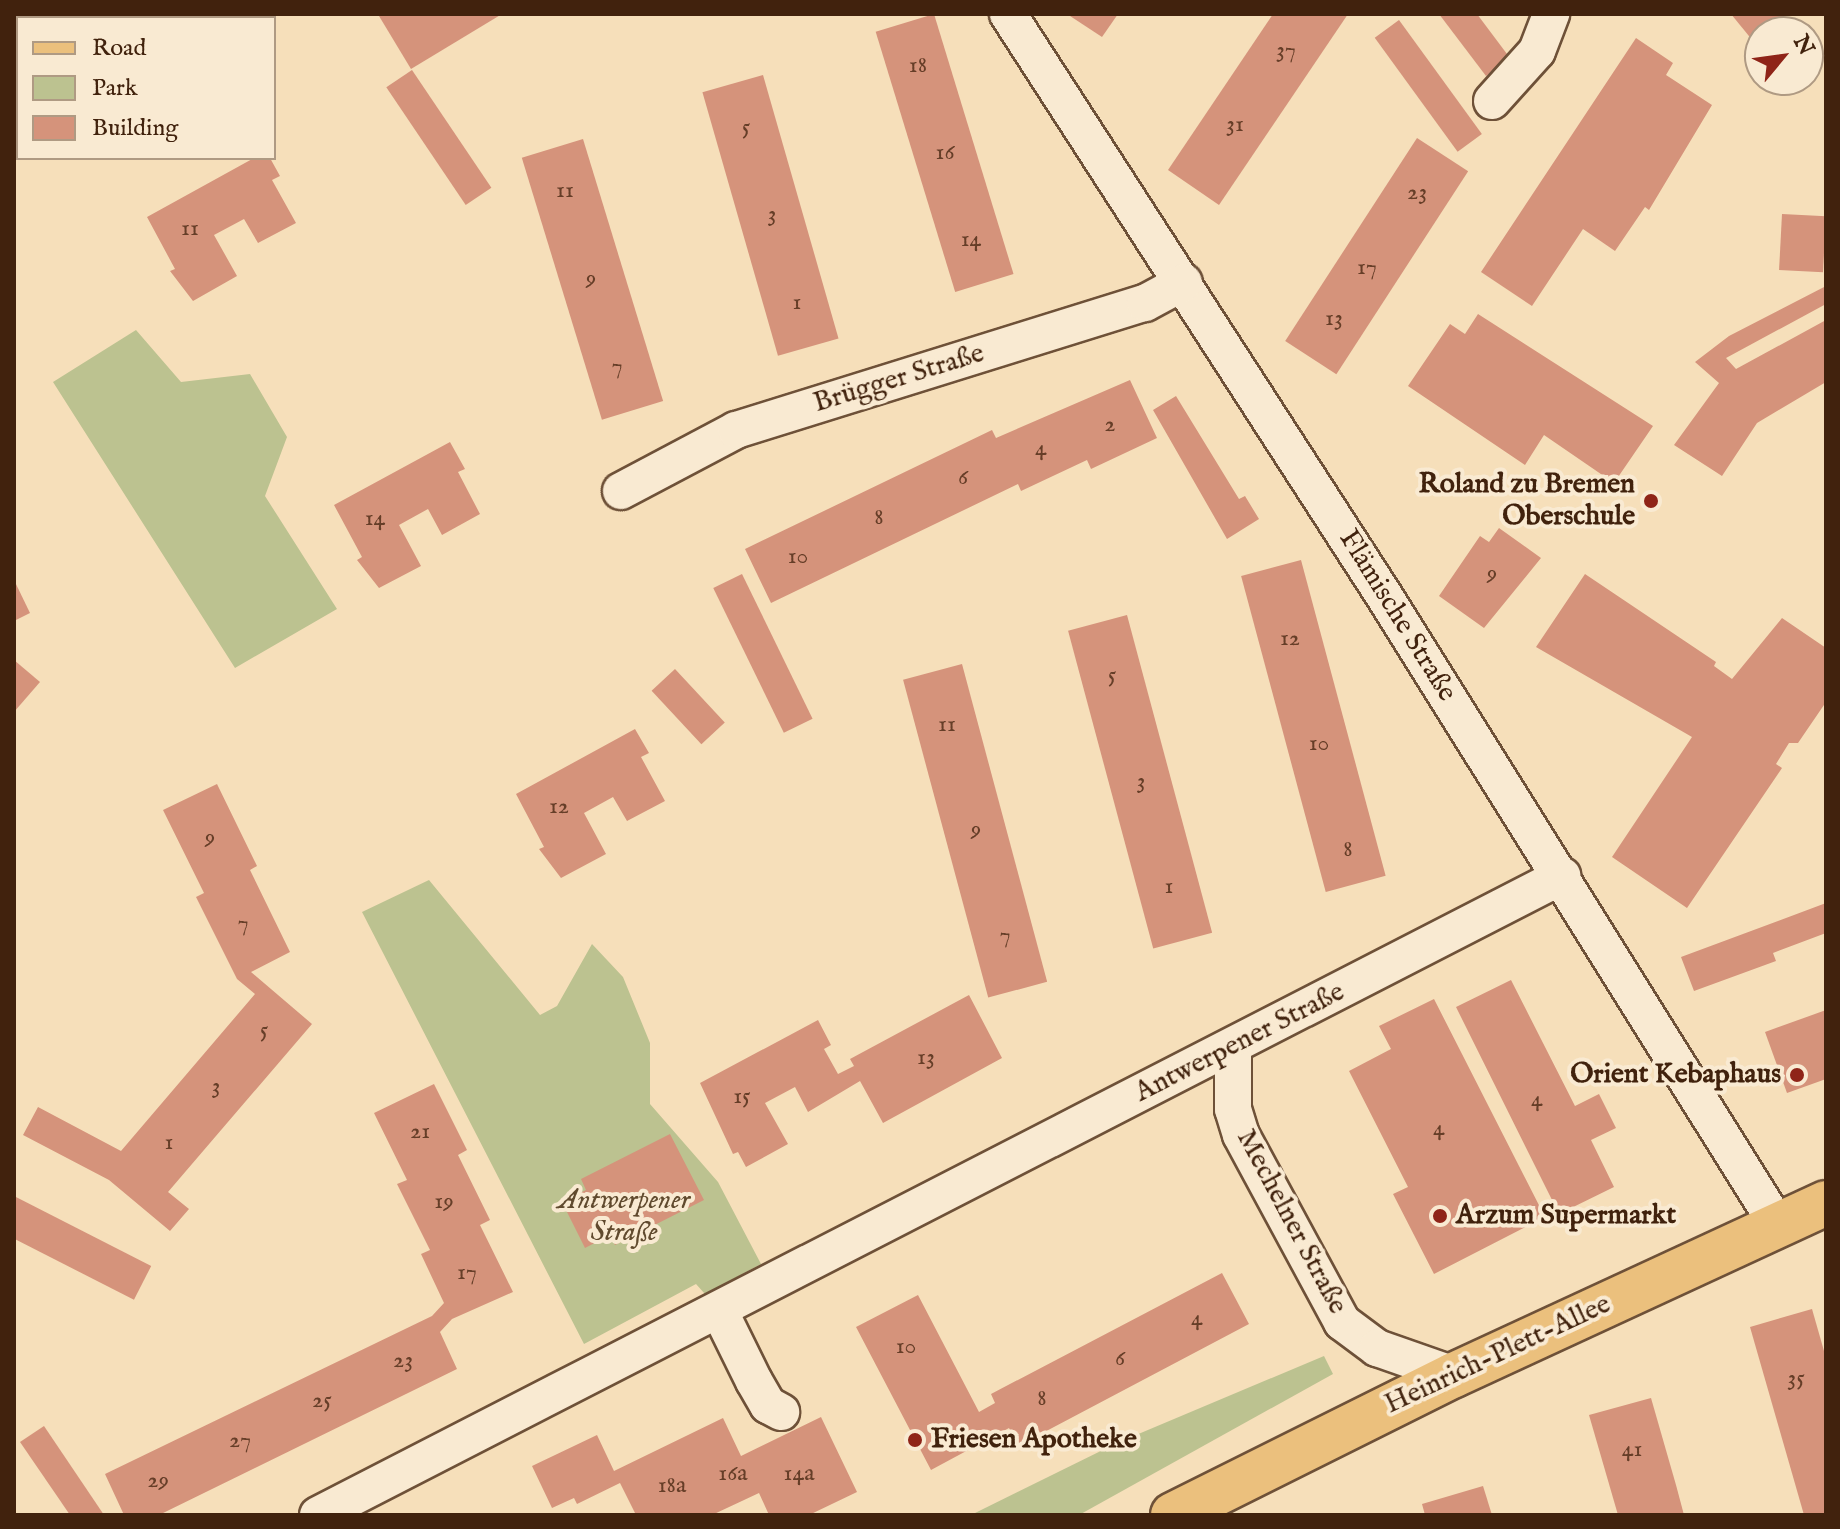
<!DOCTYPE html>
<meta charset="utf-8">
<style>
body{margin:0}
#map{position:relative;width:1840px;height:1529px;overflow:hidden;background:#f6dfba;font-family:"IM FELL English",serif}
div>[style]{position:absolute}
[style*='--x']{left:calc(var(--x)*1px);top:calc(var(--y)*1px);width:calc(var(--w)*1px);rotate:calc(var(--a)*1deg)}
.green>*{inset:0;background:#bcc290}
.building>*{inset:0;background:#d5937b;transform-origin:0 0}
.roads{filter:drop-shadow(2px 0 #6e5138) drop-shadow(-2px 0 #6e5138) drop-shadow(0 2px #6e5138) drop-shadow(0 -2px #6e5138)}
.minor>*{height:36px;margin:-18px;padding:0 18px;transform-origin:18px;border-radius:18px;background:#f9ead2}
.major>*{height:44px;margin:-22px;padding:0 22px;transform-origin:22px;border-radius:22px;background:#ebc07d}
.dots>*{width:22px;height:22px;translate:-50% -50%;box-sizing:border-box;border:4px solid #f9ead2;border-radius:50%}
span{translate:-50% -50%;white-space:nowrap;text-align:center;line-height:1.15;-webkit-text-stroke:8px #f9ead2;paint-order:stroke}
.number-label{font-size:24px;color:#663e28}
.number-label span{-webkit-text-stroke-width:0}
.street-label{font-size:28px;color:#41220d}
.poi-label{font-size:28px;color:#41220d;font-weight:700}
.right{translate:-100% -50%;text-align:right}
.left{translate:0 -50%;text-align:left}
.park-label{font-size:28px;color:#604a2e;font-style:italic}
.frame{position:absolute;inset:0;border:16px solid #41220d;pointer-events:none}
.legend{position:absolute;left:16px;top:16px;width:260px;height:144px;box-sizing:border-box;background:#f9ead2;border:2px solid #af9a83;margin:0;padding:10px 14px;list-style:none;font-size:24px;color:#41220d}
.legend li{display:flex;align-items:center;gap:16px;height:40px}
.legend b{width:40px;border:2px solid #af9a83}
.north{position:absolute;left:1744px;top:16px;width:80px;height:80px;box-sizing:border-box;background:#f9ead2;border:2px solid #af9a83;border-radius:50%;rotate:61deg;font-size:22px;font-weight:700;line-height:32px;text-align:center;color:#41220d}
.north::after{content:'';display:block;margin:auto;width:28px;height:36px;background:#8f2418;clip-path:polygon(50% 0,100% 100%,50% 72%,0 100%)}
</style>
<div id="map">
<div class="green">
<div style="clip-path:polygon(136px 330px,181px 382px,250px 374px,287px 437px,265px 496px,337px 609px,235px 668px,53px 382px)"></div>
<div style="clip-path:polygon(429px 880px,540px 1015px,557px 1006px,592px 944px,623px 977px,650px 1043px,650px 1104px,718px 1182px,761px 1264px,705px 1294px,696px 1284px,584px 1344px,362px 912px)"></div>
<div style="clip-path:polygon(1324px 1356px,1333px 1374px,1079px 1515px,971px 1515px,1117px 1443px)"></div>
</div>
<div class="building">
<div style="clip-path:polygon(14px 14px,38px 18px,18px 18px,14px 108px)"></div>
<div style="clip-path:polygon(502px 14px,411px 69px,379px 16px,382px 14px)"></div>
<div style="left:934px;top:14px;width:272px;height:61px;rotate:73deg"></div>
<div style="clip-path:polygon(1067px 14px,1118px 14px,1102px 37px)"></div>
<div style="clip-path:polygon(1273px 14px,1348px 14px,1219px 205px,1168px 170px)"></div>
<div style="clip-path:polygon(1439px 14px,1477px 14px,1510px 58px,1486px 76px)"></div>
<div style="clip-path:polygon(1731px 14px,1787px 14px,1753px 41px)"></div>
<div style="left:1399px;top:20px;width:141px;height:30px;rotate:54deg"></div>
<div style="clip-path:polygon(1636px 38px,1673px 63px,1666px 75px,1712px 105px,1649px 210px,1645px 207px,1615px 251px,1583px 229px,1532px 306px,1481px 272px)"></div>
<div style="left:412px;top:70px;width:142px;height:31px;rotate:56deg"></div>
<div style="left:763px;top:75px;width:274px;height:63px;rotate:74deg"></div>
<div style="left:1417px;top:138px;width:61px;height:242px;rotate:33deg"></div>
<div style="left:583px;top:139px;width:274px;height:64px;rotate:73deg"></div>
<div style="clip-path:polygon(254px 158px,270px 158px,280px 176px,272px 180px,296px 223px,258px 243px,244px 219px,214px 235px,237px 276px,193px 301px,170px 271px,175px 269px,147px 217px)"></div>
<div style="left:1782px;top:214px;width:44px;height:56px;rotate:3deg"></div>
<div style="clip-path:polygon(1826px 286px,1826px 304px,1726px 358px,1736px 369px,1826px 320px,1826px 382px,1757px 423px,1722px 476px,1674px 445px,1719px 383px,1695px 362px,1729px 336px)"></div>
<div style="clip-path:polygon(1478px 314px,1653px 426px,1614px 483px,1544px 435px,1525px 465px,1408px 386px,1450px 324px,1465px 334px)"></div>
<div style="clip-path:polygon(1130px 380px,1157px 438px,1091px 469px,1087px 460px,1021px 491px,1018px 484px,771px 603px,745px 549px,992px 430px,996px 438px)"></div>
<div style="clip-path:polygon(1176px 396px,1239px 499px,1245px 496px,1259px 519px,1227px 539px,1153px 410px)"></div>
<div style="clip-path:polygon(450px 442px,465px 469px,458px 472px,480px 514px,442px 535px,428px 509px,399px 525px,421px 566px,379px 588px,357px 560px,362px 557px,334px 505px)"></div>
<div style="clip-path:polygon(1499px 528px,1541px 558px,1484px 628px,1439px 596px,1480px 536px,1489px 542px)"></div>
<div style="left:1301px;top:560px;width:327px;height:62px;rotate:75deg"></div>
<div style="left:742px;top:574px;width:161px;height:32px;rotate:64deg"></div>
<div style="clip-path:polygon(1585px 574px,1716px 662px,1714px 666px,1732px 679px,1782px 618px,1826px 648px,1826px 702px,1798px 743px,1789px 743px,1776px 764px,1782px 768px,1687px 908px,1612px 857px,1692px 737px,1536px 647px)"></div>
<div style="clip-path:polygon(14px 580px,30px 613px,14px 621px)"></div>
<div style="left:1127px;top:615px;width:329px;height:61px;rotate:75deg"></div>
<div style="clip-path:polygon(14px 660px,40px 682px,14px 712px)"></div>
<div style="left:962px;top:664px;width:329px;height:61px;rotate:75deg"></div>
<div style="left:675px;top:669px;width:73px;height:32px;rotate:47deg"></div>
<div style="clip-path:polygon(635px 729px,649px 753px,641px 757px,665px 801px,627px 821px,613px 797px,584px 813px,606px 854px,561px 878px,539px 849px,544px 847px,516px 794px)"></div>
<div style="clip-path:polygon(217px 784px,257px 866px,250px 870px,290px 952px,251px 972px,312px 1024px,168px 1192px,189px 1209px,170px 1231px,109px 1180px,23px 1135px,38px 1107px,121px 1151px,255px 994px,237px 979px,196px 897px,204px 893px,163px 810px)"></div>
<div style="clip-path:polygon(1826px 903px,1826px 933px,1773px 953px,1776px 961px,1694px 991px,1681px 957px)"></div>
<div style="clip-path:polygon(1511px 980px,1575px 1106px,1599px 1094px,1616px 1128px,1591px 1140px,1614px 1187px,1559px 1214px,1456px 1007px)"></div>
<div style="clip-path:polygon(969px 995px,1002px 1058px,883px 1123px,860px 1081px,808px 1112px,795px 1087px,765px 1103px,788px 1144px,746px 1167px,738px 1152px,733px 1154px,700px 1083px,818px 1020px,831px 1045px,824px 1049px,838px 1074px,854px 1066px,850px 1059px)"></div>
<div style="clip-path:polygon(1434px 999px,1545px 1217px,1434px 1274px,1393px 1194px,1408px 1187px,1349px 1071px,1391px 1049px,1379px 1026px)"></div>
<div style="clip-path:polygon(1826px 1010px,1826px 1079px,1787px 1093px,1765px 1032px)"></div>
<div style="clip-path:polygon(434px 1084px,467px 1150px,458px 1155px,490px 1220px,480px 1225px,513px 1292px,452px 1319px,440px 1332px,457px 1369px,159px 1515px,124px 1515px,105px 1474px,432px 1316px,444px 1303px,421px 1254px,430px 1250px,397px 1184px,407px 1180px,374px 1113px)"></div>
<div style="clip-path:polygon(670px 1134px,704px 1200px,615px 1245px,610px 1235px,585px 1248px,562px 1202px,586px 1190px,581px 1179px)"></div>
<div style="left:14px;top:1196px;width:154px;height:38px;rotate:27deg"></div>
<div style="clip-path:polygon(1222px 1273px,1249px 1324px,1018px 1446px,1009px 1428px,931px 1470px,856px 1327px,918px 1295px,979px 1412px,995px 1403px,991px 1394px)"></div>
<div style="clip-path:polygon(1812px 1309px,1826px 1358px,1826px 1515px,1804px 1515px,1750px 1327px)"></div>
<div style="clip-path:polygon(1651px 1398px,1676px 1485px,1684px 1515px,1618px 1515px,1589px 1415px)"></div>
<div style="clip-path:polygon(821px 1417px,857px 1492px,809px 1515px,769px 1515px,759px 1493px,712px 1515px,636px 1515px,620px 1483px,577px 1504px,574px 1498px,552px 1508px,532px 1466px,597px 1435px,614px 1471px,723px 1418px,741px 1456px)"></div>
<div style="clip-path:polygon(44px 1426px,104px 1515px,70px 1515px,20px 1442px)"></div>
<div style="clip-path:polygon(1483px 1486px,1492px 1515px,1425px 1515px,1422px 1504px)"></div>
</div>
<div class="roads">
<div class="minor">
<div style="--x:1008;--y:14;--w:691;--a:57.12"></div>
<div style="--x:1383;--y:594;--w:743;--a:57.98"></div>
<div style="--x:1492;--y:101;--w:67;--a:-48"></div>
<div style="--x:1537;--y:51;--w:40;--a:-69"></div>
<div style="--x:621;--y:491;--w:130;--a:-27.9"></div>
<div style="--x:736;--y:430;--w:428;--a:-17.3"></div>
<div style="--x:1145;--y:303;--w:44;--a:-28.3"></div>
<div style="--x:1233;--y:1047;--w:62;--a:90"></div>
<div style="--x:1233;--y:1109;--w:27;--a:73"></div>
<div style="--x:1241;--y:1135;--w:213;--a:61.6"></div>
<div style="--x:1342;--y:1322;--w:44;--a:36.6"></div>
<div style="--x:1377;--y:1348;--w:82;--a:19.3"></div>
<div style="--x:719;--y:1310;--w:79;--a:63.8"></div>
<div style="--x:754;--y:1381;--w:28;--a:60"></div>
<div style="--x:768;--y:1405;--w:15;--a:28"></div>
<div style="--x:318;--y:1515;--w:1399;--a:-27.19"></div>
</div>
<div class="major">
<div style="--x:1173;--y:1515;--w:314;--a:-26.5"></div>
<div style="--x:1454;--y:1375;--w:410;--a:-24.8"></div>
</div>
</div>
<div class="dots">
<div style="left:1651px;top:501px;background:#8f2418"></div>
<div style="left:1797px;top:1075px;background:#8f2418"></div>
<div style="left:1440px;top:1216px;background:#8f2418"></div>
<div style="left:915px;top:1440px;background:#8f2418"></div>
</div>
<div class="number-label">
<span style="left:1286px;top:51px">37</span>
<span style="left:918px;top:66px">18</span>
<span style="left:1235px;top:125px">31</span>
<span style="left:746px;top:128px">5</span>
<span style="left:945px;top:153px">16</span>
<span style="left:565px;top:191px">11</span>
<span style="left:1417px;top:193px">23</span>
<span style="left:772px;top:215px">3</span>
<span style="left:190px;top:229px">11</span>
<span style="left:971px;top:240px">14</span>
<span style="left:1367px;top:268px">17</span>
<span style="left:591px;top:279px">9</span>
<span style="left:797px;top:303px">1</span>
<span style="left:1334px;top:319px">13</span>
<span style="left:617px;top:367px">7</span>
<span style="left:1110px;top:425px">2</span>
<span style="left:1041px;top:449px">4</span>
<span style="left:963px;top:478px">6</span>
<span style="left:879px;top:518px">8</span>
<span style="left:375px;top:519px">14</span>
<span style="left:798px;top:557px">10</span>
<span style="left:1492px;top:574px">9</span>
<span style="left:1290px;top:639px">12</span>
<span style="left:1112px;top:676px">5</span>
<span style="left:947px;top:725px">11</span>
<span style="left:1319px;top:744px">10</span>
<span style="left:1141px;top:782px">3</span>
<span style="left:559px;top:807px">12</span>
<span style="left:976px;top:830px">9</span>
<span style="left:210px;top:838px">9</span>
<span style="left:1348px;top:850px">8</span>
<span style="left:1169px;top:887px">1</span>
<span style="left:243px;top:924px">7</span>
<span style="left:1005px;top:936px">7</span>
<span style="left:264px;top:1031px">5</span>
<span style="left:926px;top:1058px">13</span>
<span style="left:216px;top:1087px">3</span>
<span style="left:742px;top:1097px">15</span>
<span style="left:1537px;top:1100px">4</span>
<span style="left:1439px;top:1129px">4</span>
<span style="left:420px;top:1132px">21</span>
<span style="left:169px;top:1143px">1</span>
<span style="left:444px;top:1202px">19</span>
<span style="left:467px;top:1273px">17</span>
<span style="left:1197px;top:1319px">4</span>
<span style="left:906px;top:1347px">10</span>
<span style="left:1120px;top:1359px">6</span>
<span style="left:403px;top:1361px">23</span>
<span style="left:1796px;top:1379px">35</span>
<span style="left:1042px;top:1399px">8</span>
<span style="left:322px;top:1401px">25</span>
<span style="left:240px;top:1441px">27</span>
<span style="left:1632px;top:1450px">41</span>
<span style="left:733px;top:1474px">16a</span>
<span style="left:799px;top:1474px">14a</span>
<span style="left:158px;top:1481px">29</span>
<span style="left:672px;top:1486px">18a</span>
</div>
<div class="street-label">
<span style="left:899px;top:379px;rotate:-17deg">Brügger Straße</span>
<span style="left:1397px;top:616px;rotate:58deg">Flämische Straße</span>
<span style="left:1240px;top:1043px;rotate:-27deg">Antwerpener Straße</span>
<span style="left:1291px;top:1222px;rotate:62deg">Mechelner Straße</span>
<span style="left:1498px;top:1355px;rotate:-25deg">Heinrich-Plett-Allee</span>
</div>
<div class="poi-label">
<span class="right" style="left:1635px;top:501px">Roland zu Bremen<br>Oberschule</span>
<span class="right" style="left:1781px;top:1075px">Orient Kebaphaus</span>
<span class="left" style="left:1456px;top:1216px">Arzum Supermarkt</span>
<span class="left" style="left:931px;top:1440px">Friesen Apotheke</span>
</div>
<div class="park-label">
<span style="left:624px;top:1217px">Antwerpener<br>Straße</span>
</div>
<div class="frame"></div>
<ul class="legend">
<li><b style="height:10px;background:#ebc07d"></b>Road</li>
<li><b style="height:22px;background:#bcc290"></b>Park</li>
<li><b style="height:22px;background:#d5937b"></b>Building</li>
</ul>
<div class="north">N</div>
</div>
